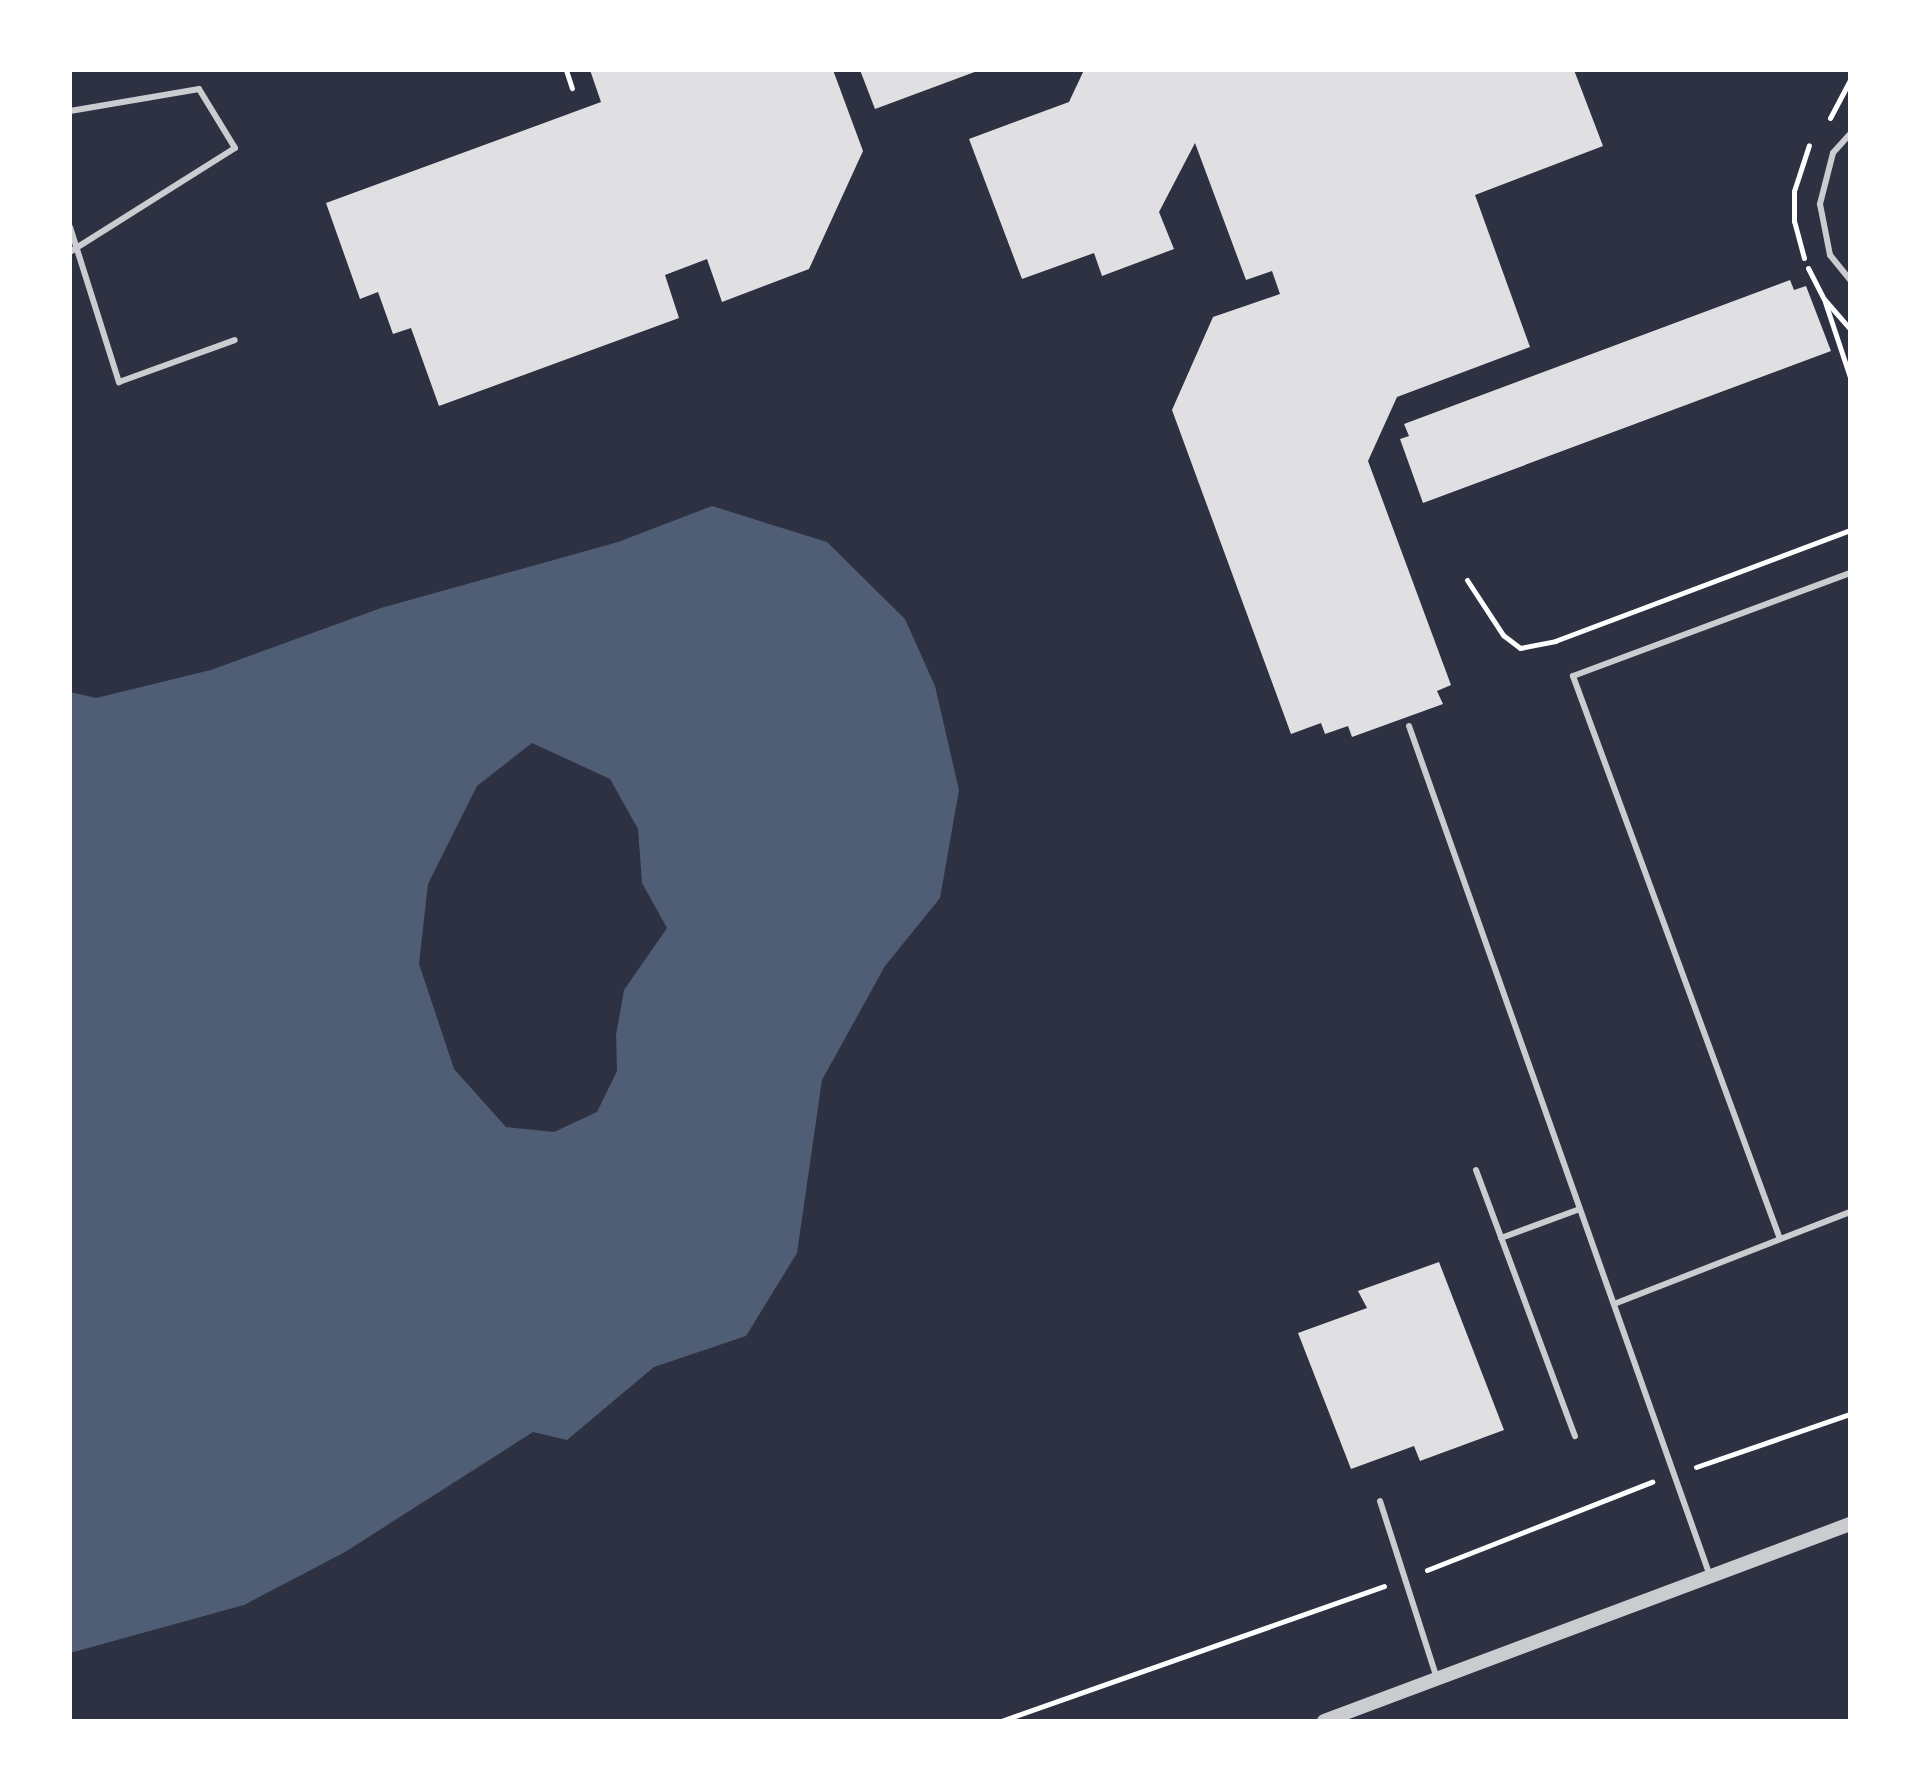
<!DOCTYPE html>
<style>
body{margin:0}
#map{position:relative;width:1920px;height:1791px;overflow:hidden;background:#2d3142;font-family:"IBM Plex Sans",sans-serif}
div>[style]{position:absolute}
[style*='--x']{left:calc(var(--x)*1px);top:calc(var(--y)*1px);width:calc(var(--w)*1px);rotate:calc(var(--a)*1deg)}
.water>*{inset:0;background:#4f5d75}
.building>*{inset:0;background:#e0e0e3}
.path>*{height:5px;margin:-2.5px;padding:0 2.5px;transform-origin:2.5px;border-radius:2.5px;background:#fff}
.service>*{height:6px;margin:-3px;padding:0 3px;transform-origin:3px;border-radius:3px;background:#caccd0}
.tertiary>*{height:14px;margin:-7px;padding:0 7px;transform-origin:7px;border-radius:7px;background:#caccd0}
span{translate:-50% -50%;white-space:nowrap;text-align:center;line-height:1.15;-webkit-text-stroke:8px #fff;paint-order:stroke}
.frame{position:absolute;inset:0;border:72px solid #fff;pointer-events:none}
</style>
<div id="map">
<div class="water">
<div style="clip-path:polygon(evenodd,712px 506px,827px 542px,905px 619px,935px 686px,959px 790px,940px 898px,885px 966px,822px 1080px,797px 1253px,746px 1336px,654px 1367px,567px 1440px,533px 1432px,345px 1552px,244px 1605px,70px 1653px,70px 692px,96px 698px,211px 670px,381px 608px,618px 542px,712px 506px,532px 743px,610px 779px,638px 829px,642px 883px,667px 928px,624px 990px,616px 1035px,617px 1071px,597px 1112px,554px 1132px,506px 1127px,454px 1069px,419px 964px,428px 884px,477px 786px,532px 743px)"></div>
</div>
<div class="building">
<div style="clip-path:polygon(590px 70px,833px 70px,863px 151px,809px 269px,722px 302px,707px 259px,665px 275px,679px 318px,439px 406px,411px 328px,393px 334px,378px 292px,360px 299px,326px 203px,601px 102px)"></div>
<div style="clip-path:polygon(860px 70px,980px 70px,875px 109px)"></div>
<div style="clip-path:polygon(1084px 70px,1574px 70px,1603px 146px,1475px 195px,1530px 347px,1397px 397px,1368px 461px,1451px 685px,1437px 691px,1443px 704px,1352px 737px,1348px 726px,1325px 734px,1321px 723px,1291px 734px,1172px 410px,1213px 317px,1280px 294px,1272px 271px,1246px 280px,1195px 143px,1159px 212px,1174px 249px,1102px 276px,1094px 253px,1022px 279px,969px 139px,1069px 102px)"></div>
<div style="clip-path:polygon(1790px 280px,1794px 290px,1806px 286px,1831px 351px,1423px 503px,1400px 439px,1409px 436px,1404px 424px)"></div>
<div style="clip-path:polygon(1439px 1262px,1504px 1430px,1420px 1461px,1414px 1446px,1351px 1469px,1298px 1333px,1367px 1308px,1358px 1291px)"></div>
</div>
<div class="path">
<div style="--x:566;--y:70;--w:19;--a:72"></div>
<div style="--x:1830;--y:118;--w:43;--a:-62.2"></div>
<div style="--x:1804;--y:258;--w:38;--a:-105"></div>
<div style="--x:1794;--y:221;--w:30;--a:-90"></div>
<div style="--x:1794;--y:191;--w:48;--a:-71.9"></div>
<div style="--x:1808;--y:268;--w:35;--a:63"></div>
<div style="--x:1824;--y:299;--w:40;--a:49"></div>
<div style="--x:1825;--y:302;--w:79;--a:71.6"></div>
<div style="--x:1467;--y:580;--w:66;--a:56.8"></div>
<div style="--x:1503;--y:635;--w:21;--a:37"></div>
<div style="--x:1520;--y:648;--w:36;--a:-11"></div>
<div style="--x:1555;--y:641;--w:315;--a:-20.6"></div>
<div style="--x:1696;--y:1467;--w:163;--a:-19"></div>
<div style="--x:1427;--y:1570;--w:242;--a:-21.4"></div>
<div style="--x:1001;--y:1721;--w:406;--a:-19.4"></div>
</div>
<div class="service">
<div style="--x:70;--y:111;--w:131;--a:-9.7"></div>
<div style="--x:199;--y:89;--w:69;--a:58.6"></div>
<div style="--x:235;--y:148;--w:195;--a:147.8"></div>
<div style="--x:1850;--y:134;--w:25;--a:132"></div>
<div style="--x:1833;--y:153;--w:53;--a:104.3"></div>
<div style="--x:1820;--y:204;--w:52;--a:78.9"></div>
<div style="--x:1830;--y:255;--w:32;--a:51"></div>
<div style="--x:70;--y:227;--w:163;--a:72.5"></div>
<div style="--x:119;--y:382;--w:123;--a:-19.9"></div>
<div style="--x:1409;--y:726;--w:902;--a:70.5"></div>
<div style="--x:1476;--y:1170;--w:284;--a:69.6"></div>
<div style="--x:1501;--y:1238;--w:84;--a:-20.2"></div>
<div style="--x:1780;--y:1239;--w:600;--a:-110.19"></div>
<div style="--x:1573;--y:676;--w:296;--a:-20.4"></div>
<div style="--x:1614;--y:1304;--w:253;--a:-21.3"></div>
<div style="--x:1380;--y:1501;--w:187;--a:72.2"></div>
</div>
<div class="tertiary">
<div style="--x:1324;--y:1721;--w:562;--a:-20.53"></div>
</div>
<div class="frame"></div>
</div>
